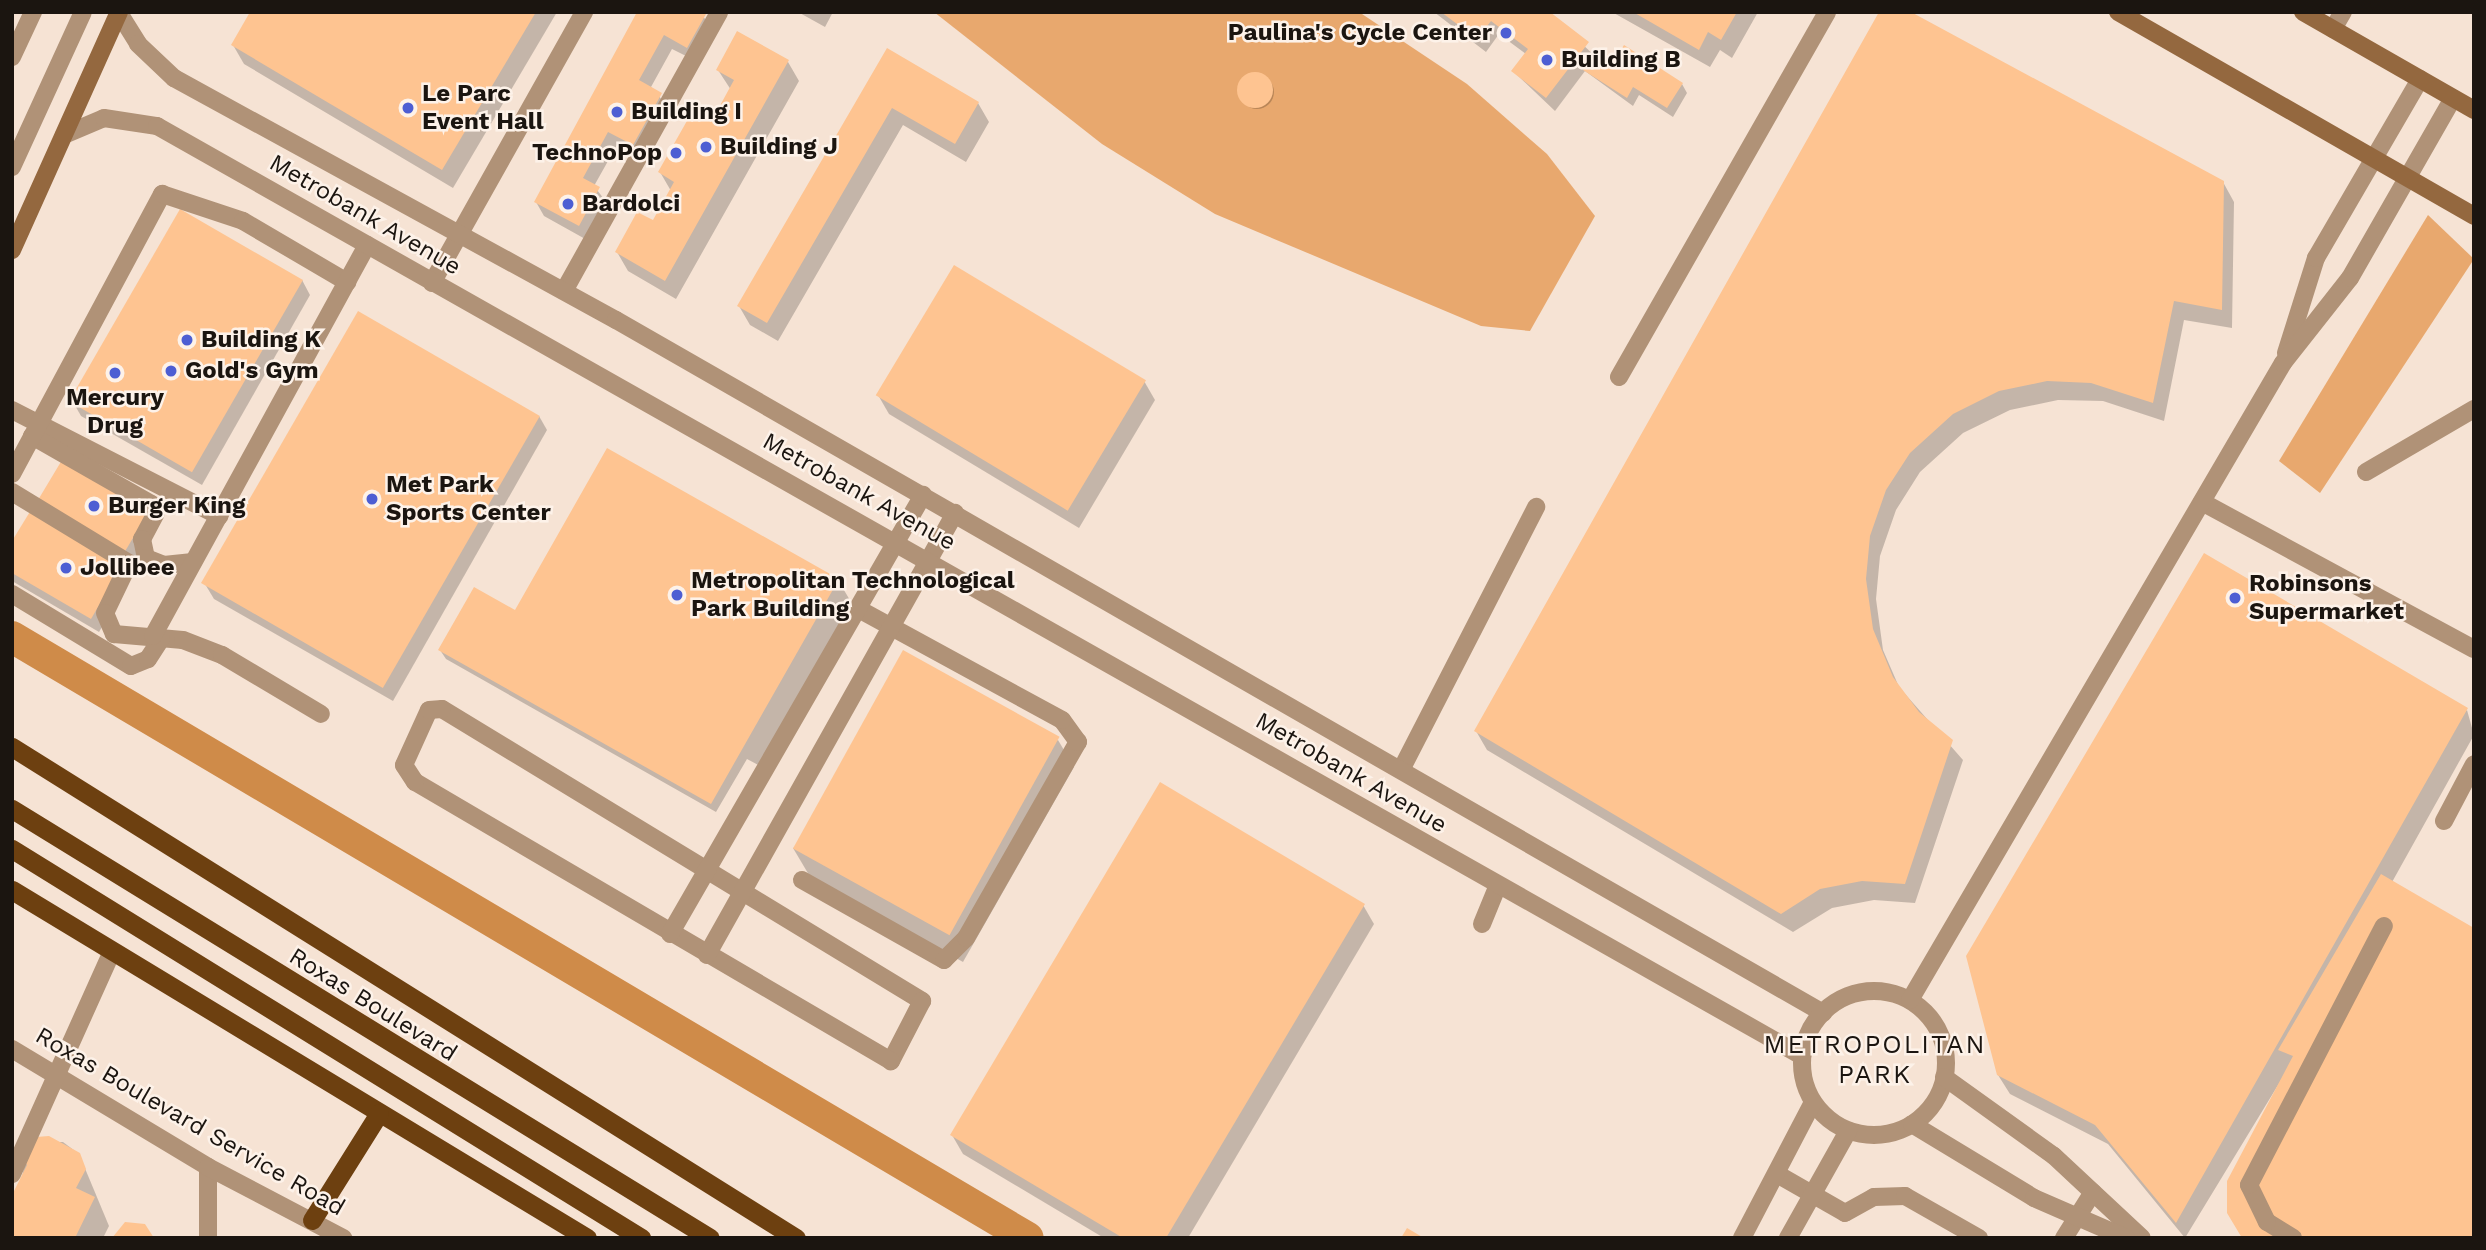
<!DOCTYPE html>
<style>
body{margin:0}
#map{position:relative;width:2486px;height:1250px;overflow:hidden;background:#f6e3d4;font-family:"Work Sans",sans-serif}
div>[style]{position:absolute}
[style*='--x']{left:calc(var(--x)*1px);top:calc(var(--y)*1px);width:calc(var(--w)*1px);rotate:calc(var(--a)*1deg)}
.green>*{inset:0;background:#e8a86e}
.shadow>*{inset:0;background:#0003}
.round{border-radius:50%}
.canal>*{height:32px;margin:-16px;padding:0 16px;transform-origin:16px;border-radius:16px;background:#cf8b49}
.building>*{inset:0;background:#fec491;transform-origin:0 0}
.service>*{height:18px;margin:-9px;padding:0 9px;transform-origin:9px;border-radius:9px;background:#b09277}
.pedestrian>*{height:18px;margin:-9px;padding:0 9px;transform-origin:9px;border-radius:9px;background:#b09277}
.minor>*{height:18px;margin:-9px;padding:0 9px;transform-origin:9px;border-radius:9px;background:#b09277}
.minor>.ring{margin:-9px;padding:0;box-sizing:content-box;background:none;border:18px solid #b09277;border-radius:50%}
.secondary>*{height:18px;margin:-9px;padding:0 9px;transform-origin:9px;border-radius:9px;background:#94683f}
.trunk>*{height:19px;margin:-9.5px;padding:0 9.5px;transform-origin:9.5px;border-radius:9.5px;background:#6d4010}
.dots>*{width:19px;height:19px;translate:-50% -50%;box-sizing:border-box;border:4px solid #fdf2e9;border-radius:50%}
span{translate:-50% -50%;white-space:nowrap;text-align:center;line-height:1.15;-webkit-text-stroke:5px #fdf2e9;paint-order:stroke}
.poi-label{font-size:24px;color:#1b1510;font-weight:700}
.right{translate:-100% -50%;text-align:right}
.left{translate:0 -50%;text-align:left}
.street-label{font-size:24px;color:#1b1510}
.neighbourhood-label{font-size:26px;color:#1b1510;letter-spacing:2px}
.frame{position:absolute;inset:0;border:14px solid #1b1510;pointer-events:none}
</style>
<div id="map">
<div class="green">
<div style="clip-path:polygon(934px 12px,1359px 12px,1467px 84px,1547px 154px,1595px 216px,1530px 331px,1481px 326px,1215px 214px,1102px 144px)"></div>
<div style="clip-path:polygon(2428px 215px,2474px 259px,2320px 493px,2279px 461px)"></div>
</div>
<div class="shadow">
<div style="clip-path:polygon(252px 12px,557px 12px,453px 188px,244px 64px,233px 45px)"></div>
<div style="clip-path:polygon(639px 12px,700px 12px,713px 30px,696px 61px,672px 49px,651px 87px,669px 108px,641px 159px,617px 145px,594px 186px,607px 203px,587px 240px,544px 216px,536px 202px)"></div>
<div style="clip-path:polygon(798px 12px,833px 12px,825px 27px)"></div>
<div style="clip-path:polygon(1434px 12px,1547px 12px,1594px 55px,1682px 84px,1687px 93px,1673px 117px,1639px 95px,1633px 106px,1585px 71px,1555px 111px,1513px 71px,1526px 54px,1499px 34px,1486px 52px)"></div>
<div style="clip-path:polygon(1612px 12px,1758px 12px,1732px 58px,1720px 50px,1710px 67px)"></div>
<div style="clip-path:polygon(888px 50px,978px 103px,989px 122px,966px 162px,903px 125px,778px 341px,750px 325px,739px 306px)"></div>
<div style="clip-path:polygon(788px 62px,799px 81px,676px 299px,628px 271px,617px 252px,653px 223px,671px 191px,660px 172px,711px 124px,731px 90px,718px 70px)"></div>
<div class="round" style="left:1240px;top:75px;width:34px;height:34px"></div>
<div style="clip-path:polygon(2223px 182px,2234px 202px,2232px 328px,2184px 320px,2164px 421px,2103px 401px,2058px 400px,2010px 410px,1963px 433px,1920px 472px,1896px 510px,1880px 556px,1876px 599px,1883px 650px,1899px 687px,1963px 760px,1915px 903px,1874px 900px,1832px 908px,1793px 932px,1487px 750px,1476px 731px)"></div>
<div style="clip-path:polygon(302px 280px,310px 295px,202px 485px,81px 416px,73px 402px)"></div>
<div style="clip-path:polygon(1144px 381px,1155px 400px,1079px 528px,889px 414px,878px 395px)"></div>
<div style="clip-path:polygon(539px 416px,547px 430px,393px 701px,214px 599px,205px 584px)"></div>
<div style="clip-path:polygon(48px 515px,156px 527px,134px 566px)"></div>
<div style="clip-path:polygon(12px 544px,130px 580px,99px 632px,12px 581px)"></div>
<div style="clip-path:polygon(838px 580px,854px 607px,762px 767px,747px 759px,716px 812px,446px 659px,440px 650px,516px 613px)"></div>
<div style="clip-path:polygon(2467px 710px,2474px 735px,2289px 1067px,2185px 1238px,2108px 1144px,2010px 1094px,1998px 1075px)"></div>
<div style="clip-path:polygon(1058px 740px,1074px 767px,963px 962px,809px 875px,793px 848px)"></div>
<div style="clip-path:polygon(1363px 905px,1374px 924px,1188px 1238px,1104px 1238px,963px 1154px,952px 1135px)"></div>
<div style="clip-path:polygon(28px 1142px,63px 1142px,79px 1154px,109px 1226px,103px 1238px,12px 1238px)"></div>
</div>
<div class="canal">
<div style="--x:12;--y:637;--w:1180;--a:30.61"></div>
</div>
<div class="building">
<div style="clip-path:polygon(250px 12px,536px 12px,442px 170px,231px 45px)"></div>
<div style="clip-path:polygon(637px 12px,706px 14px,687px 48px,664px 35px,639px 80px,662px 93px,633px 145px,608px 132px,583px 178px,600px 187px,579px 226px,534px 202px)"></div>
<div style="clip-path:polygon(1441px 12px,1550px 12px,1589px 42px,1546px 98px,1511px 71px,1528px 49px,1491px 21px,1477px 39px)"></div>
<div style="clip-path:polygon(1633px 12px,1737px 12px,1721px 40px,1708px 32px,1699px 50px)"></div>
<div style="clip-path:polygon(1879px 12px,1911px 12px,2224px 181px,2222px 310px,2174px 301px,2153px 403px,2091px 383px,2047px 381px,1999px 391px,1953px 414px,1910px 453px,1886px 490px,1870px 536px,1866px 579px,1873px 629px,1893px 677px,1919px 712px,1953px 740px,1905px 884px,1862px 881px,1820px 889px,1781px 914px,1474px 731px)"></div>
<div style="clip-path:polygon(737px 31px,789px 60px,665px 281px,615px 252px,637px 212px,653px 220px,674px 182px,658px 172px,692px 112px,711px 122px,734px 80px,716px 70px)"></div>
<div style="clip-path:polygon(1624px 45px,1683px 83px,1667px 108px,1633px 87px,1627px 98px,1583px 70px,1597px 48px,1615px 59px)"></div>
<div style="clip-path:polygon(887px 48px,979px 102px,955px 144px,892px 108px,767px 323px,737px 306px)"></div>
<div class="round" style="left:1237px;top:72px;width:36px;height:36px"></div>
<div style="left:180px;top:209px;width:142px;height:222px;rotate:30deg"></div>
<div style="left:954px;top:265px;width:224px;height:152px;rotate:31deg"></div>
<div style="left:358px;top:311px;width:210px;height:314px;rotate:30deg"></div>
<div style="clip-path:polygon(607px 448px,839px 579px,711px 804px,438px 650px,474px 587px,515px 610px)"></div>
<div style="left:62px;top:460px;width:101px;height:48px;rotate:31deg"></div>
<div style="clip-path:polygon(31px 510px,123px 564px,91px 619px,12px 573px,12px 541px)"></div>
<div style="clip-path:polygon(2204px 553px,2468px 708px,2176px 1223px,2095px 1125px,1997px 1075px,1966px 956px)"></div>
<div style="left:903px;top:650px;width:179px;height:227px;rotate:29deg"></div>
<div style="clip-path:polygon(1160px 782px,1365px 904px,1166px 1238px,1123px 1238px,950px 1135px)"></div>
<div style="clip-path:polygon(2381px 874px,2474px 928px,2474px 1238px,2242px 1238px,2227px 1213px,2227px 1181px,2293px 1056px,2278px 1050px)"></div>
<div style="clip-path:polygon(49px 1136px,80px 1153px,86px 1169px,76px 1188px,95px 1197px,75px 1238px,12px 1238px,12px 1195px,27px 1165px,23px 1159px,36px 1137px)"></div>
<div style="clip-path:polygon(125px 1222px,145px 1224px,154px 1238px,112px 1238px)"></div>
<div style="clip-path:polygon(1407px 1228px,1424px 1238px,1401px 1238px)"></div>
</div>
<div class="service">
<div style="--x:2333;--y:29;--w:20;--a:-60"></div>
<div style="--x:12;--y:57;--w:50;--a:-65"></div>
<div style="--x:12;--y:167;--w:170;--a:-65.4"></div>
<div style="--x:432;--y:283;--w:311;--a:-60.7"></div>
<div style="--x:1619;--y:377;--w:420;--a:-60.3"></div>
<div style="--x:12;--y:410;--w:233;--a:27.1"></div>
<div style="--x:32;--y:436;--w:137;--a:29.7"></div>
<div style="--x:151;--y:504;--w:10;--a:61"></div>
<div style="--x:156;--y:513;--w:30;--a:118"></div>
<div style="--x:142;--y:539;--w:19;--a:78"></div>
<div style="--x:146;--y:558;--w:19;--a:21"></div>
<div style="--x:164;--y:565;--w:29;--a:-6"></div>
<div style="--x:2366;--y:472;--w:125;--a:-30.3"></div>
<div style="--x:12;--y:474;--w:318;--a:-61.8"></div>
<div style="--x:162;--y:194;--w:85;--a:18.4"></div>
<div style="--x:243;--y:221;--w:121;--a:30.4"></div>
<div style="--x:12;--y:492;--w:137;--a:31.3"></div>
<div style="--x:129;--y:563;--w:55;--a:115.6"></div>
<div style="--x:105;--y:613;--w:23;--a:67"></div>
<div style="--x:114;--y:634;--w:69;--a:5"></div>
<div style="--x:183;--y:640;--w:42;--a:21"></div>
<div style="--x:222;--y:655;--w:115;--a:30.8"></div>
<div style="--x:2202;--y:502;--w:309;--a:28.4"></div>
<div style="--x:12;--y:594;--w:139;--a:31.2"></div>
<div style="--x:131;--y:666;--w:18;--a:-22"></div>
<div style="--x:148;--y:659;--w:24;--a:-57"></div>
<div style="--x:153;--y:636;--w:446;--a:-61.3"></div>
<div style="--x:442;--y:709;--w:562;--a:31.31"></div>
<div style="--x:922;--y:1001;--w:68;--a:117.3"></div>
<div style="--x:891;--y:1061;--w:552;--a:-149.62"></div>
<div style="--x:415;--y:782;--w:20;--a:-123"></div>
<div style="--x:404;--y:765;--w:60;--a:-65.6"></div>
<div style="--x:429;--y:710;--w:13;--a:-4"></div>
<div style="--x:1401;--y:770;--w:296;--a:-62.8"></div>
<div style="--x:2444;--y:821;--w:64;--a:-62.2"></div>
<div style="--x:802;--y:880;--w:163;--a:29.4"></div>
<div style="--x:944;--y:960;--w:31;--a:-45"></div>
<div style="--x:966;--y:938;--w:226;--a:-60.3"></div>
<div style="--x:1078;--y:742;--w:27;--a:-126"></div>
<div style="--x:1062;--y:720;--w:232;--a:-151.4"></div>
<div style="--x:1482;--y:924;--w:42;--a:-67.7"></div>
<div style="--x:670;--y:934;--w:507;--a:-60.04"></div>
<div style="--x:707;--y:955;--w:507;--a:-60.7"></div>
<div style="--x:208;--y:1167;--w:71;--a:90"></div>
<div style="--x:1777;--y:1174;--w:78;--a:29.8"></div>
<div style="--x:1845;--y:1213;--w:33;--a:-29"></div>
<div style="--x:1874;--y:1197;--w:31;--a:-2"></div>
<div style="--x:1905;--y:1196;--w:85;--a:29.6"></div>
<div style="--x:2064;--y:1238;--w:54;--a:-57.8"></div>
<div style="--x:2293;--y:1238;--w:31;--a:-148"></div>
<div style="--x:2267;--y:1222;--w:41;--a:-115.9"></div>
<div style="--x:2249;--y:1185;--w:292;--a:-62.5"></div>
</div>
<div class="pedestrian">
<div style="--x:564;--y:291;--w:319;--a:-60.9"></div>
</div>
<div class="minor">
<div style="--x:119;--y:13;--w:36;--a:58"></div>
<div style="--x:138;--y:44;--w:50;--a:43.4"></div>
<div style="--x:174;--y:78;--w:504;--a:28.7"></div>
<div style="--x:616;--y:320;--w:1392;--a:29.86"></div>
<div style="--x:64;--y:135;--w:43;--a:-23"></div>
<div style="--x:104;--y:118;--w:54;--a:8.6"></div>
<div style="--x:157;--y:126;--w:1890;--a:29.48"></div>
<div style="--x:2286;--y:353;--w:100;--a:-72.5"></div>
<div style="--x:2316;--y:258;--w:207;--a:-59.8"></div>
<div class="ring" style="left:1802px;top:991px;width:126px;height:126px"></div>
<div style="--x:1910;--y:1000;--w:738;--a:-59.65"></div>
<div style="--x:2283;--y:363;--w:108;--a:-51.8"></div>
<div style="--x:2350;--y:278;--w:207;--a:-60.2"></div>
<div style="--x:12;--y:1049;--w:229;--a:31"></div>
<div style="--x:208;--y:1167;--w:153;--a:27.7"></div>
<div style="--x:1944;--y:1077;--w:135;--a:35.7"></div>
<div style="--x:2054;--y:1156;--w:120;--a:43"></div>
<div style="--x:1912;--y:1124;--w:143;--a:31.2"></div>
<div style="--x:2034;--y:1198;--w:100;--a:23.5"></div>
<div style="--x:12;--y:1174;--w:244;--a:-65.8"></div>
<div style="--x:1742;--y:1238;--w:153;--a:-62.4"></div>
<div style="--x:1788;--y:1238;--w:123;--a:-60.7"></div>
</div>
<div class="secondary">
<div style="--x:2118;--y:12;--w:410;--a:29.8"></div>
<div style="--x:2303;--y:12;--w:197;--a:29.8"></div>
<div style="--x:12;--y:250;--w:261;--a:-65.8"></div>
</div>
<div class="trunk">
<div style="--x:12;--y:747;--w:925;--a:32.06"></div>
<div style="--x:12;--y:809;--w:819;--a:31.58"></div>
<div style="--x:12;--y:849;--w:740;--a:31.73"></div>
<div style="--x:12;--y:890;--w:672;--a:31.18"></div>
<div style="--x:312;--y:1220;--w:126;--a:-57.9"></div>
</div>
<div class="dots">
<div style="left:1506px;top:33px;background:#4d5ed3"></div>
<div style="left:1547px;top:60px;background:#4d5ed3"></div>
<div style="left:408px;top:108px;background:#4d5ed3"></div>
<div style="left:617px;top:112px;background:#4d5ed3"></div>
<div style="left:706px;top:147px;background:#4d5ed3"></div>
<div style="left:676px;top:153px;background:#4d5ed3"></div>
<div style="left:568px;top:204px;background:#4d5ed3"></div>
<div style="left:187px;top:340px;background:#4d5ed3"></div>
<div style="left:171px;top:371px;background:#4d5ed3"></div>
<div style="left:115px;top:373px;background:#4d5ed3"></div>
<div style="left:372px;top:499px;background:#4d5ed3"></div>
<div style="left:94px;top:506px;background:#4d5ed3"></div>
<div style="left:66px;top:568px;background:#4d5ed3"></div>
<div style="left:677px;top:595px;background:#4d5ed3"></div>
<div style="left:2235px;top:598px;background:#4d5ed3"></div>
</div>
<div class="poi-label">
<span class="right" style="left:1492px;top:33px">Paulina's Cycle Center</span>
<span class="left" style="left:1561px;top:60px">Building B</span>
<span class="left" style="left:422px;top:108px">Le Parc<br>Event Hall</span>
<span class="left" style="left:631px;top:112px">Building I</span>
<span class="left" style="left:720px;top:147px">Building J</span>
<span class="right" style="left:662px;top:153px">TechnoPop</span>
<span class="left" style="left:582px;top:204px">Bardolci</span>
<span class="left" style="left:201px;top:340px">Building K</span>
<span class="left" style="left:185px;top:371px">Gold's Gym</span>
<span style="left:115px;top:412px">Mercury<br>Drug</span>
<span class="left" style="left:386px;top:499px">Met Park<br>Sports Center</span>
<span class="left" style="left:108px;top:506px">Burger King</span>
<span class="left" style="left:80px;top:568px">Jollibee</span>
<span class="left" style="left:691px;top:595px">Metropolitan Technological<br>Park Building</span>
<span class="left" style="left:2249px;top:598px">Robinsons<br>Supermarket</span>
</div>
<div class="street-label">
<span style="left:365px;top:215px;rotate:30deg">Metrobank Avenue</span>
<span style="left:859px;top:492px;rotate:29deg">Metrobank Avenue</span>
<span style="left:1351px;top:773px;rotate:30deg">Metrobank Avenue</span>
<span style="left:373px;top:1005px;rotate:32deg">Roxas Boulevard</span>
<span style="left:190px;top:1122px;rotate:30deg">Roxas Boulevard Service Road</span>
</div>
<div class="neighbourhood-label">
<span style="left:1875px;top:1060px">METROPOLITAN<br>PARK</span>
</div>
<div class="frame"></div>
</div>
